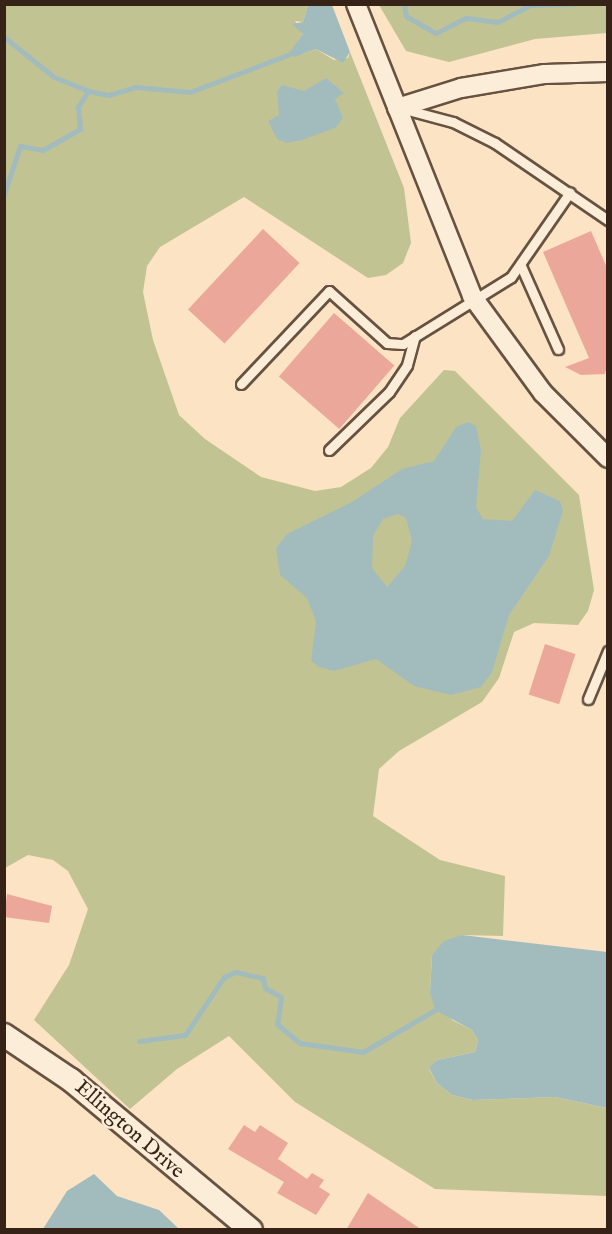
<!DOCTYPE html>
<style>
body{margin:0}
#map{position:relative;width:612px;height:1234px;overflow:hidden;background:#fbe3c3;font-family:"IM FELL English",serif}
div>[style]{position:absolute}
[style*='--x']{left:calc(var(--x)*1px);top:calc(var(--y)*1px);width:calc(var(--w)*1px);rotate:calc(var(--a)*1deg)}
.green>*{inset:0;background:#c2c392}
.water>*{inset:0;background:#a2bcbd}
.stream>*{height:5px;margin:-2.5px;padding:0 2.5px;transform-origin:2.5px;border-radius:2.5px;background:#a2bcbd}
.building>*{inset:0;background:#eba89a;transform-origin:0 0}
.roads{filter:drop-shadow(2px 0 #675242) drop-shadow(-2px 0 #675242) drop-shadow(0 2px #675242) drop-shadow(0 -2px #675242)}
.service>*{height:9px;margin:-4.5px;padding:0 4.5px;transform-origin:4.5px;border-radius:4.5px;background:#fcedd8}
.minor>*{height:18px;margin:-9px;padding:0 9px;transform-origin:9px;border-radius:9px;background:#fcedd8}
.tertiary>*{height:22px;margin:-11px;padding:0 11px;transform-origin:11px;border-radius:11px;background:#fcedd8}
span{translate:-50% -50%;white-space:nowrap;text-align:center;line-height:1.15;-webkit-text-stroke:5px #fcedd8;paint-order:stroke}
.street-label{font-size:21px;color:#362217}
.frame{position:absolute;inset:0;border:6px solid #362217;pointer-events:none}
</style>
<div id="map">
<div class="green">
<div style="clip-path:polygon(5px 5px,308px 5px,303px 22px,295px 21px,303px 33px,298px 45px,303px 54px,316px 49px,334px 60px,348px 58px,350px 52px,404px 188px,411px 243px,403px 263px,386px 275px,368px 278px,244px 197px,160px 247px,147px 266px,143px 292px,153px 340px,179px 415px,205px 439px,261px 477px,315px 491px,341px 487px,371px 468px,388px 447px,400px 418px,444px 370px,455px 371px,579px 495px,594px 590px,588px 611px,578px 625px,534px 623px,514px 632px,499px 678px,482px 702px,399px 751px,379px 769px,373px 816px,440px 860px,505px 876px,503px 936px,462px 935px,432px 955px,430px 992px,452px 1020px,472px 1030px,478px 1040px,475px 1052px,437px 1060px,429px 1069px,437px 1083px,452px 1095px,473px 1100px,555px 1097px,607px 1108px,607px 1196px,435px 1189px,295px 1102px,229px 1036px,177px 1069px,130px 1109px,34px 1020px,69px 965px,88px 909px,68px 871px,53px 860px,28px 855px,5px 868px)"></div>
<div style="clip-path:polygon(379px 5px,607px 5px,607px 33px,535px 39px,449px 62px,406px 51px)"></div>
</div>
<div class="water">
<div style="clip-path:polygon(308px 5px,332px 5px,350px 52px,343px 63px,316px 49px,295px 57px,289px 53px,303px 34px,292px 24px,303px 22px)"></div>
<div style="clip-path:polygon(326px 78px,344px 93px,335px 99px,343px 118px,335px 128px,302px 140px,287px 143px,277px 139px,268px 121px,279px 115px,277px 91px,282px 85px,304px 91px)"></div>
<div style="clip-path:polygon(evenodd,468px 422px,476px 426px,481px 450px,476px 507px,483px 519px,512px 521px,535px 490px,560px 501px,563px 511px,549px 556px,509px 615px,492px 672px,481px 687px,451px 695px,414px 686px,376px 659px,334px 671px,319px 667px,311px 661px,316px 621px,307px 598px,280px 575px,276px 548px,287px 534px,352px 502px,402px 469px,434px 461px,456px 427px,468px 422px,398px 514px,406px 518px,412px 541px,405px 566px,387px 587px,372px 568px,373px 536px,383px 519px,398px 514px)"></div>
<div style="clip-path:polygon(462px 935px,607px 952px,607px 1108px,555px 1097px,473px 1100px,452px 1095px,437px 1083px,429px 1068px,437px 1060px,475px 1052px,478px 1040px,472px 1030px,435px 1010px,430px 992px,432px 955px,444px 941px)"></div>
<div style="clip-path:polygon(94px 1174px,117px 1196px,159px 1210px,179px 1229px,43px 1229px,67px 1191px)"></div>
</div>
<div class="stream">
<div style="--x:404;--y:4;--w:12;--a:81"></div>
<div style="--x:406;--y:16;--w:34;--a:30"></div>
<div style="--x:436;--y:33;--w:34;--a:-27"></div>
<div style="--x:466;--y:18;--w:32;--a:7"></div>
<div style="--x:498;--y:22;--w:36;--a:-28"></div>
<div style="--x:530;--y:5;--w:43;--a:-1.3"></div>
<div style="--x:4;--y:37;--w:64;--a:38.7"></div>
<div style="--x:54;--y:77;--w:37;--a:22"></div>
<div style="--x:4;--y:194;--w:51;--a:-71.6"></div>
<div style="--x:20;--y:146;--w:23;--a:10"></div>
<div style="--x:43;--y:150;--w:43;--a:-29.6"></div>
<div style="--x:80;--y:129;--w:22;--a:-95"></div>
<div style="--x:78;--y:107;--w:19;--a:-58"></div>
<div style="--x:88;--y:91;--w:21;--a:11"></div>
<div style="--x:109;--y:95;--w:28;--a:-17"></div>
<div style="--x:136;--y:87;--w:54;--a:5.3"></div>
<div style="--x:190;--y:92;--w:107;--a:-20.8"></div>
<div style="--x:139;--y:1041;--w:46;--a:-7.4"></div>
<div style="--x:185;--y:1035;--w:70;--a:-56.1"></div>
<div style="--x:224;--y:977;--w:13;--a:-23"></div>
<div style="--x:236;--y:972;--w:28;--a:13"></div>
<div style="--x:263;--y:978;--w:10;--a:79"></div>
<div style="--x:265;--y:988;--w:18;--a:29"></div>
<div style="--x:281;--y:997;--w:27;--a:98"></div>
<div style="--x:277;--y:1024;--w:30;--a:40"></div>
<div style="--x:300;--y:1043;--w:64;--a:8.1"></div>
<div style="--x:363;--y:1052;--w:83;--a:-30.3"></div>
</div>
<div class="building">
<div style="left:263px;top:229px;width:50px;height:110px;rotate:43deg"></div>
<div style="clip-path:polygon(591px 231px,608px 270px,608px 362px,605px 374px,581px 375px,565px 367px,589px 358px,543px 252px)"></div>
<div style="left:334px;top:313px;width:80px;height:84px;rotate:41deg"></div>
<div style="left:545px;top:644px;width:32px;height:53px;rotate:18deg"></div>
<div style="clip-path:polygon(7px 894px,52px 906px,49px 923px,4px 917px)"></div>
<div style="clip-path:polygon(244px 1125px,255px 1132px,260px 1125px,288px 1143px,278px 1159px,307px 1179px,312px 1173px,324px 1180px,319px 1187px,330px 1194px,316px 1215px,277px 1193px,284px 1182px,228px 1149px)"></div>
<div style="clip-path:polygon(368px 1193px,422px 1230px,346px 1230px)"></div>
</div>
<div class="roads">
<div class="service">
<div style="--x:404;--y:109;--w:51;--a:14.9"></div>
<div style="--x:453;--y:122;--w:47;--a:26.6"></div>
<div style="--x:495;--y:143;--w:137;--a:34.3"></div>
<div style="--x:521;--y:266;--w:91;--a:66"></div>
<div style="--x:241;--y:384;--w:128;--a:-46.6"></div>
<div style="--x:329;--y:291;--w:78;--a:41.9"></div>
<div style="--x:387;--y:343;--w:16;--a:4"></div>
<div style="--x:403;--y:344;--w:127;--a:-31.8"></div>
<div style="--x:511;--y:277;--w:103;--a:-55.2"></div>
<div style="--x:329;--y:450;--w:83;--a:-44"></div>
<div style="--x:389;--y:392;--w:32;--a:-56"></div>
<div style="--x:407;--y:365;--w:30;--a:-75"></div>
<div style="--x:588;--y:699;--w:52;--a:-67.4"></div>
</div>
<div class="minor">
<div style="--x:356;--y:4;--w:314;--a:68.3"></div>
<div style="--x:472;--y:296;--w:120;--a:53.8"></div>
<div style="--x:543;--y:393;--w:92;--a:45"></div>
<div style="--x:397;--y:108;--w:67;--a:-17.4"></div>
<div style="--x:461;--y:88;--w:85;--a:-9.5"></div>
<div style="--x:545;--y:74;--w:63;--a:-1.8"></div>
</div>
<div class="tertiary">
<div style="--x:4;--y:1035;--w:81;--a:33.9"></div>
<div style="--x:71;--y:1080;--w:234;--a:39.8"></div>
</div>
</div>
<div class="street-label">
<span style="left:129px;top:1130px;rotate:41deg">Ellington Drive</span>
</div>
<div class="frame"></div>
</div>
